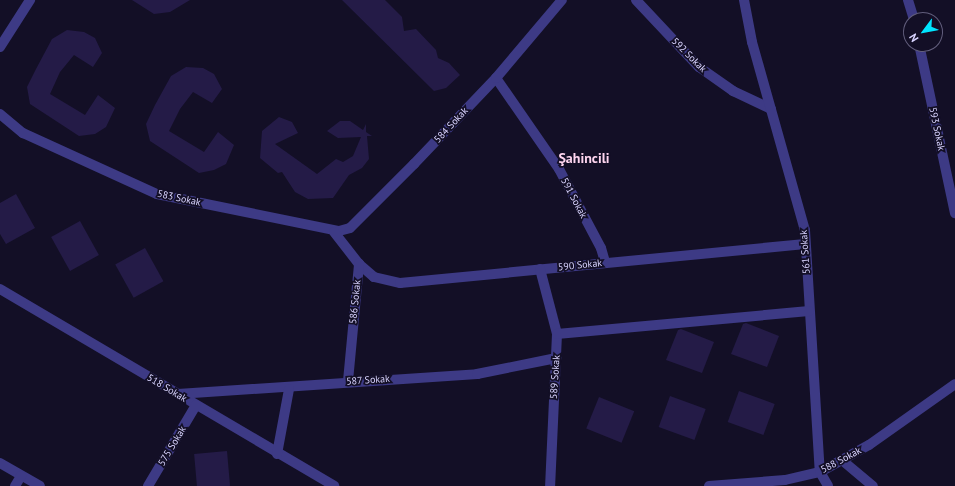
<!DOCTYPE html>
<meta charset="utf-8">
<style>
body{margin:0}
#map{position:relative;width:955px;height:486px;overflow:hidden;background:#130f26;font-family:"PT Sans",sans-serif}
div>[style]{position:absolute}
[style*='--x']{left:calc(var(--x)*1px);top:calc(var(--y)*1px);width:calc(var(--w)*1px);rotate:calc(var(--a)*1deg)}
.building>*{inset:0;background:#241b47;transform-origin:0 0}
.street>*{height:10px;margin:-5px;padding:0 5px;transform-origin:5px;border-radius:5px;background:#3d3a85}
span{translate:-50% -50%;white-space:nowrap;text-align:center;line-height:1.15;-webkit-text-stroke:3.5px #130f26;paint-order:stroke}
.street-label{font-size:10px;color:#d9d4ff}
.district-label{font-size:14px;color:#ffd6f0;font-weight:700}
.north{position:absolute;left:903px;top:12px;width:40px;height:40px;box-sizing:border-box;background:#130f26;border:1px solid #625e7d;border-radius:50%;rotate:238deg;font-size:11px;font-weight:700;line-height:16px;text-align:center;color:#d9d4ff}
.north::after{content:'';display:block;margin:auto;width:14px;height:18px;background:#00e5ff;clip-path:polygon(50% 0,100% 100%,50% 72%,0 100%)}
</style>
<div id="map">
<div class="building">
<div style="clip-path:polygon(132px 0,190px 0,170px 12px,154px 14px)"></div>
<div style="clip-path:polygon(342px 0,385px 0,402px 17px,404px 31px,416px 29px,436px 50px,438px 58px,449px 63px,460px 75px,446px 88px,434px 91px)"></div>
<div style="clip-path:polygon(67px 30px,84px 32px,95px 38px,102px 53px,93px 67px,74px 55px,60px 72px,50px 94px,85px 115px,98px 95px,115px 108px,106px 127px,95px 134px,79px 136px,30px 104px,27px 87px,36px 69px,52px 39px)"></div>
<div style="clip-path:polygon(186px 67px,203px 68px,214px 74px,222px 89px,212px 103px,193px 92px,180px 109px,169px 131px,204px 152px,218px 132px,234px 145px,226px 164px,214px 170px,199px 173px,150px 141px,146px 124px,155px 105px,171px 76px)"></div>
<div style="clip-path:polygon(279px 117px,292px 122px,298px 133px,275px 144px,317px 174px,336px 159px,343px 162px,353px 156px,361px 137px,338px 138px,327px 131px,340px 121px,350px 121px,363px 130px,366px 124px,366px 132px,372px 136px,367px 136px,369px 159px,362px 168px,349px 175px,333px 198px,308px 199px,295px 192px,282px 172px,278px 173px,260px 158px,262px 131px)"></div>
<div style="clip-path:polygon(16px 194px,35px 228px,6px 244px,0 234px,0 203px)"></div>
<div style="left:80px;top:221px;width:39px;height:33px;rotate:61deg"></div>
<div style="left:145px;top:248px;width:38px;height:34px;rotate:61deg"></div>
<div style="clip-path:polygon(746px 323px,779px 336px,767px 367px,731px 354px,743px 324px)"></div>
<div style="clip-path:polygon(681px 329px,714px 342px,702px 373px,666px 360px,678px 330px)"></div>
<div style="left:739px;top:391px;width:38px;height:33px;rotate:20deg"></div>
<div style="left:670px;top:396px;width:38px;height:33px;rotate:20deg"></div>
<div style="left:599px;top:397px;width:38px;height:34px;rotate:22deg"></div>
<div style="left:227px;top:451px;width:35px;height:33px;rotate:85deg"></div>
</div>
<div class="street">
<div style="--x:636;--y:0;--w:92;--a:46.8"></div>
<div style="--x:699;--y:67;--w:42;--a:35.2"></div>
<div style="--x:733;--y:91;--w:42;--a:25.3"></div>
<div style="--x:744;--y:0;--w:43;--a:79.2"></div>
<div style="--x:752;--y:42;--w:195;--a:74.3"></div>
<div style="--x:805;--y:230;--w:242;--a:86.5"></div>
<div style="--x:820;--y:472;--w:16;--a:60"></div>
<div style="--x:908;--y:0;--w:21;--a:73"></div>
<div style="--x:919;--y:44;--w:173;--a:78"></div>
<div style="--x:0;--y:47;--w:56;--a:-57.4"></div>
<div style="--x:496;--y:78;--w:111;--a:55.3"></div>
<div style="--x:559;--y:169;--w:89;--a:62"></div>
<div style="--x:601;--y:248;--w:15;--a:74"></div>
<div style="--x:0;--y:114;--w:30;--a:40"></div>
<div style="--x:23;--y:133;--w:147;--a:24.5"></div>
<div style="--x:157;--y:194;--w:186;--a:11.5"></div>
<div style="--x:339;--y:231;--w:11;--a:-15"></div>
<div style="--x:350;--y:228;--w:91;--a:-45"></div>
<div style="--x:414;--y:164;--w:119;--a:-46.4"></div>
<div style="--x:496;--y:78;--w:102;--a:-49.8"></div>
<div style="--x:334;--y:232;--w:41;--a:52"></div>
<div style="--x:359;--y:264;--w:20;--a:41"></div>
<div style="--x:374;--y:277;--w:27;--a:13"></div>
<div style="--x:400;--y:283;--w:407;--a:-5.5"></div>
<div style="--x:540;--y:269;--w:67;--a:75.3"></div>
<div style="--x:557;--y:334;--w:152;--a:92.6"></div>
<div style="--x:0;--y:289;--w:388;--a:30.5"></div>
<div style="--x:557;--y:334;--w:253;--a:-5.2"></div>
<div style="--x:348;--y:381;--w:118;--a:-84.6"></div>
<div style="--x:178;--y:394;--w:300;--a:-3.8"></div>
<div style="--x:477;--y:374;--w:81;--a:-11.4"></div>
<div style="--x:277;--y:454;--w:66;--a:-79.5"></div>
<div style="--x:843;--y:461;--w:39;--a:40"></div>
<div style="--x:0;--y:463;--w:46;--a:29.9"></div>
<div style="--x:15;--y:486;--w:12;--a:-59"></div>
<div style="--x:148;--y:486;--w:94;--a:-59.3"></div>
<div style="--x:709;--y:486;--w:76;--a:-4.5"></div>
<div style="--x:785;--y:480;--w:36;--a:-13"></div>
<div style="--x:820;--y:472;--w:56;--a:-28.9"></div>
<div style="--x:869;--y:445;--w:105;--a:-35.3"></div>
</div>
<div class="street-label">
<span style="left:689px;top:55px;rotate:45deg">592 Sokak</span>
<span style="left:451px;top:125px;rotate:-47deg">584 Sokak</span>
<span style="left:937px;top:129px;rotate:78deg">593 Sokak</span>
<span style="left:179px;top:198px;rotate:12deg">583 Sokak</span>
<span style="left:574px;top:198px;rotate:62deg">591 Sokak</span>
<span style="left:805px;top:252px;rotate:-94deg">561 Sokak</span>
<span style="left:580px;top:265px;rotate:-6deg">590 Sokak</span>
<span style="left:355px;top:302px;rotate:-84deg">586 Sokak</span>
<span style="left:555px;top:377px;rotate:-86deg">589 Sokak</span>
<span style="left:368px;top:380px;rotate:-4deg">587 Sokak</span>
<span style="left:167px;top:388px;rotate:31deg">518 Sokak</span>
<span style="left:172px;top:446px;rotate:-59deg">575 Sokak</span>
<span style="left:841px;top:460px;rotate:-28deg">588 Sokak</span>
</div>
<div class="district-label">
<span style="left:584px;top:158px">Şahincili</span>
</div>
<div class="north">N</div>
</div>
